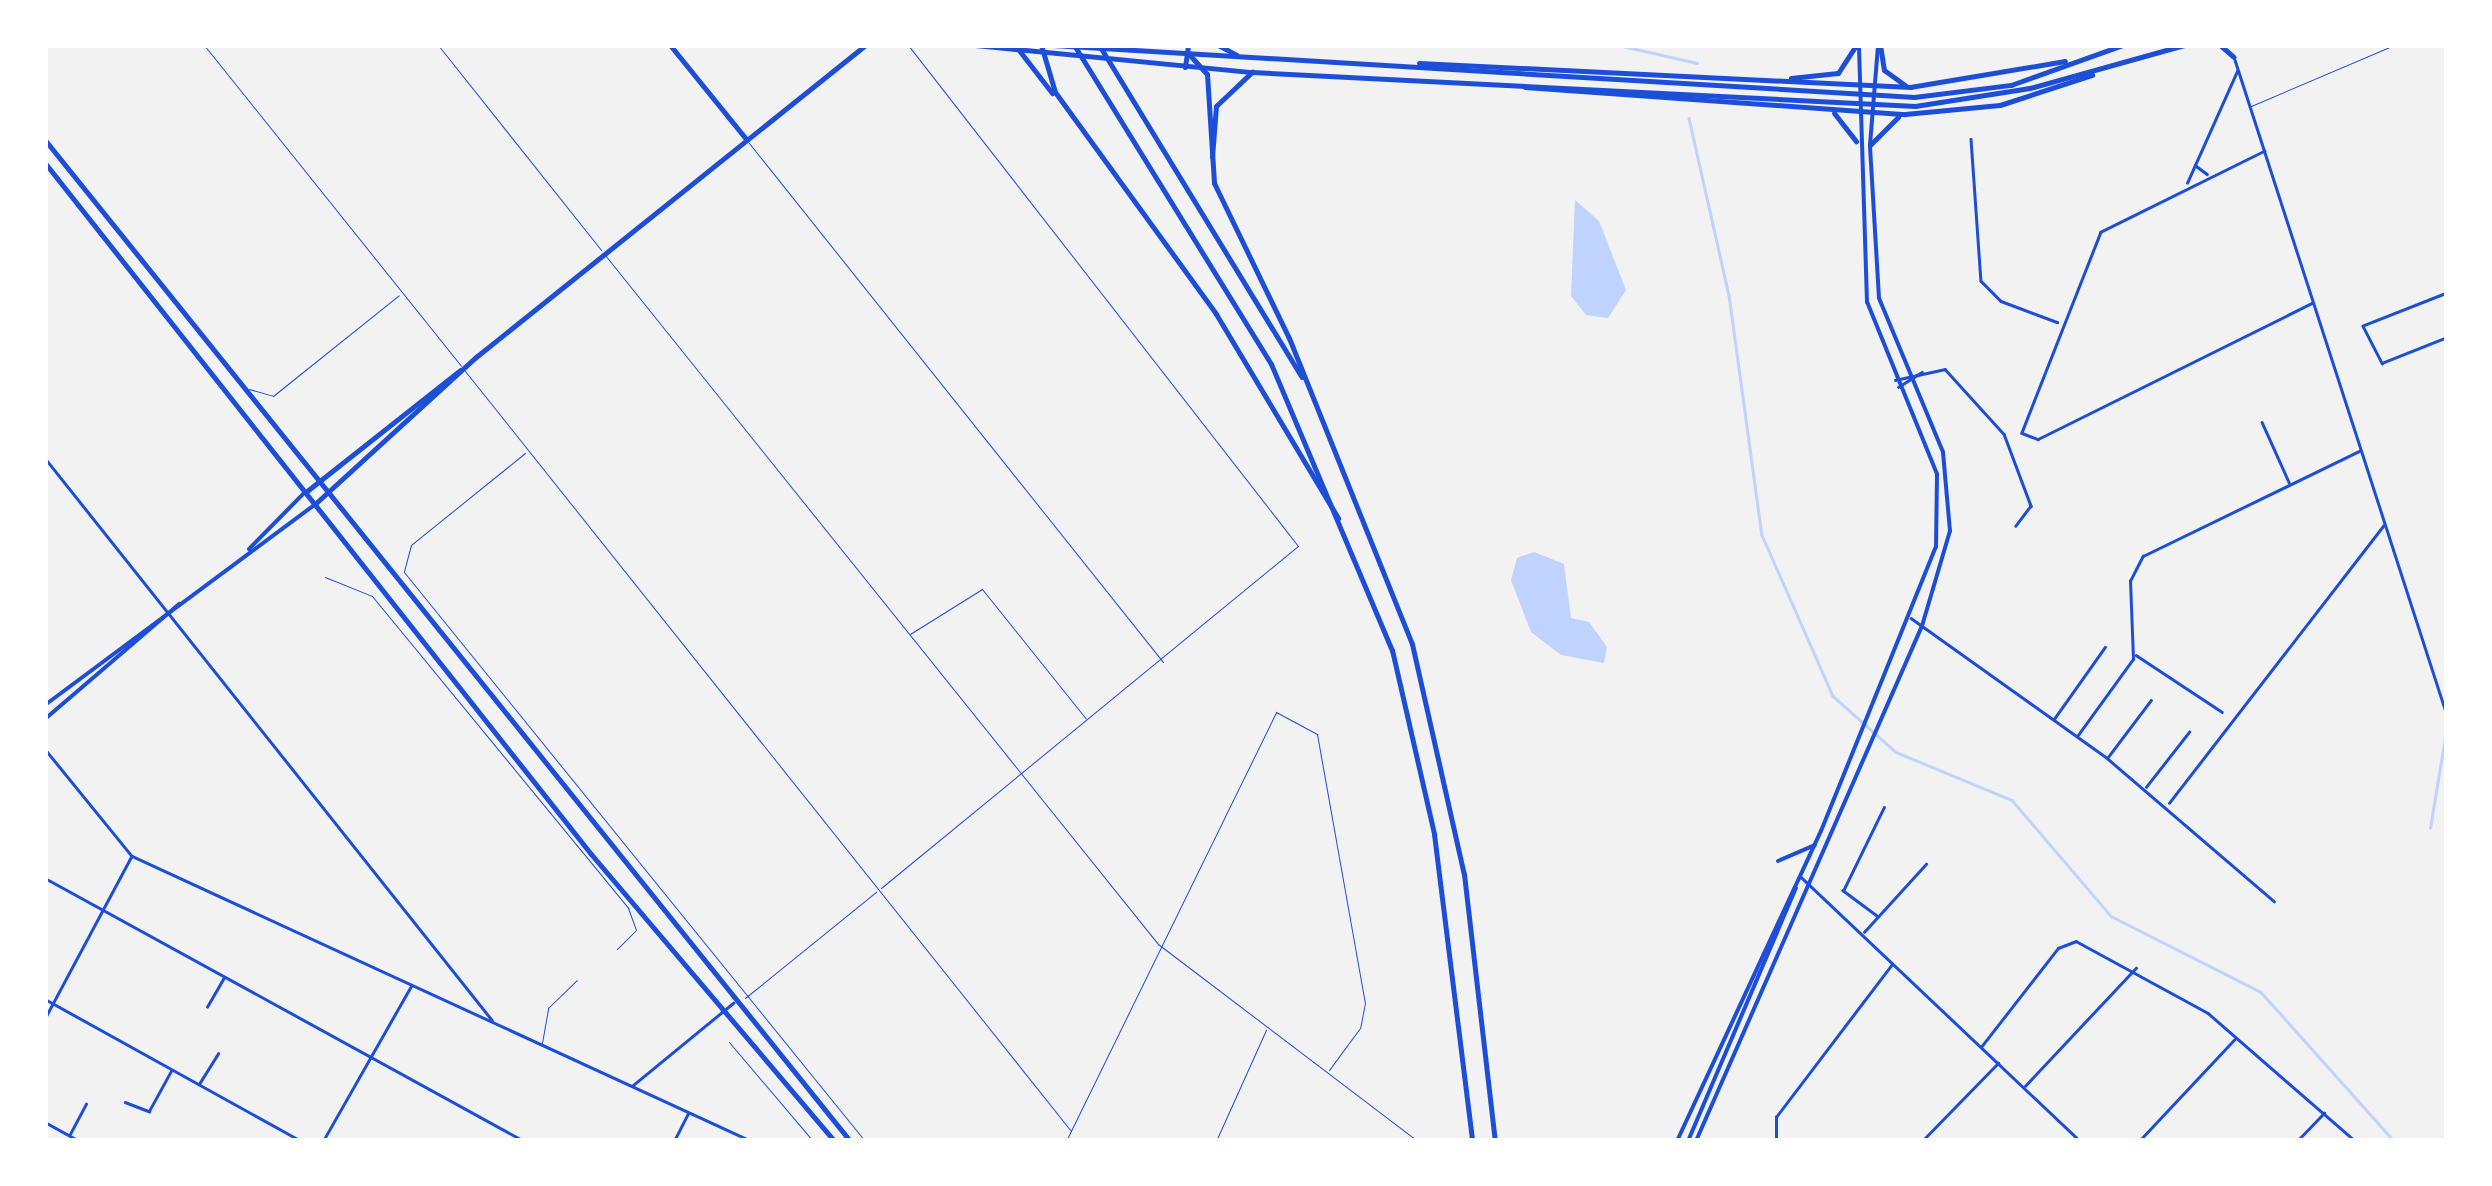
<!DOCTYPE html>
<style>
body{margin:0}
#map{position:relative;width:2492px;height:1186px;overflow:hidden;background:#f2f2f2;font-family:Poppins,sans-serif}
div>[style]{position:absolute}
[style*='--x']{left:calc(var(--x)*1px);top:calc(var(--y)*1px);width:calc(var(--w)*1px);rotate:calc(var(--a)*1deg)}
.water>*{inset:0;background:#bfd3fe}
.stream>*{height:2.5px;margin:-1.25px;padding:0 1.25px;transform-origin:1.25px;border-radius:1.25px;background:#bfd3fe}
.service>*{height:1px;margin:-0.5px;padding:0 0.5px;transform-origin:0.5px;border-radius:0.5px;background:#1d4ed8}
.minor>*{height:2.5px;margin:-1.25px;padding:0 1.25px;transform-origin:1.25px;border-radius:1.25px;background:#1d4ed8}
.tertiary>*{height:4px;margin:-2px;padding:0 2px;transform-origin:2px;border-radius:2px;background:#1d4ed8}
.secondary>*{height:4px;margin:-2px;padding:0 2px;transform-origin:2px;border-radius:2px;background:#1d4ed8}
.primary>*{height:5px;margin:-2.5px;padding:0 2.5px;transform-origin:2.5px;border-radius:2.5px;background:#1d4ed8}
.motorway>*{height:5px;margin:-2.5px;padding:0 2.5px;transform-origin:2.5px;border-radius:2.5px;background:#1d4ed8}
span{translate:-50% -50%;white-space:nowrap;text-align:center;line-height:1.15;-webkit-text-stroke:8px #fff;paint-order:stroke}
.frame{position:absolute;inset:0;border:48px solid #fff;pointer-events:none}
</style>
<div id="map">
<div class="water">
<div style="clip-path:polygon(1575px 200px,1599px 221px,1626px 290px,1608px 318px,1586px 315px,1571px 296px)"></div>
<div style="clip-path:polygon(1534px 552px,1564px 564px,1571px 618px,1589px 622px,1607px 647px,1604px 663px,1561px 655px,1531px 632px,1511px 580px,1517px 558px)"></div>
</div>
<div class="stream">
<div style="--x:1618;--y:45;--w:81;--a:12.8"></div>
<div style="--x:1689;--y:118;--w:181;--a:77.3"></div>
<div style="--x:1729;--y:295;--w:242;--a:82.2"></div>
<div style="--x:1762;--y:535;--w:176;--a:66.2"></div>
<div style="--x:1833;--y:696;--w:84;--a:41.6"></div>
<div style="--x:1896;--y:752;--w:126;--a:22.5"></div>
<div style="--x:2012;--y:800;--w:153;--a:49.5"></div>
<div style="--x:2111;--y:916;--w:168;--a:26.9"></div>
<div style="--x:2261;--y:992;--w:200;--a:48.2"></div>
<div style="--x:2430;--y:828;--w:92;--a:-80.6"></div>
</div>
<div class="service">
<div style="--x:204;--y:45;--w:411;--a:51.3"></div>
<div style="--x:438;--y:45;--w:262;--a:51.5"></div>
<div style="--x:2251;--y:106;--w:155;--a:-23.1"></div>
<div style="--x:749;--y:143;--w:664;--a:51.42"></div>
<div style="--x:605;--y:255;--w:883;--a:51.25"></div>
<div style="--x:1158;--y:944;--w:326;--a:37.2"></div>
<div style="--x:465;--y:371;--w:972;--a:51.43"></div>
<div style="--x:249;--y:389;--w:25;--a:16"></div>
<div style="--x:273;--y:396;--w:161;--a:-38.7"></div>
<div style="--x:525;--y:453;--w:146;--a:141.1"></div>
<div style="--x:411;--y:545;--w:28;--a:105"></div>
<div style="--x:404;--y:572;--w:732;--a:50.99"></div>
<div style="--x:325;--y:577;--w:51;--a:22"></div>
<div style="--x:372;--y:596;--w:404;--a:50.6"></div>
<div style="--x:628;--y:908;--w:23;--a:70"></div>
<div style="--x:636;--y:930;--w:27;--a:135"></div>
<div style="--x:910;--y:634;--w:85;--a:-32"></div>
<div style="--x:982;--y:589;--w:166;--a:51.3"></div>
<div style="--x:881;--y:888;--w:539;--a:-39.36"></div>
<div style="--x:1298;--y:546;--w:635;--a:-127.9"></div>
<div style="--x:745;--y:998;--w:169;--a:-39"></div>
<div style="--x:729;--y:1042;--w:130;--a:49.7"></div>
<div style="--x:542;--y:1043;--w:36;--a:-80"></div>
<div style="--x:548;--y:1008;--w:40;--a:-44"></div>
<div style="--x:1066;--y:1141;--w:478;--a:-63.9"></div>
<div style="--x:1276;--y:712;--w:47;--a:28.2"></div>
<div style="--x:1317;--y:734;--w:273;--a:79.9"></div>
<div style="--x:1365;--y:1003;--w:25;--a:101"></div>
<div style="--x:1360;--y:1028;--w:52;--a:126.4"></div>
<div style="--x:1216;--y:1141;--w:122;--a:-65.8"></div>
</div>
<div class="minor">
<div style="--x:2235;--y:60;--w:688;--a:72.07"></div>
<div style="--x:1971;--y:139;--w:142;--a:86"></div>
<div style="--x:1981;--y:281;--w:28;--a:45"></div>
<div style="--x:2001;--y:301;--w:60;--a:20.6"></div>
<div style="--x:2265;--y:151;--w:183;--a:153.7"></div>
<div style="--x:2101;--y:232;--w:216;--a:111.5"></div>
<div style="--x:2022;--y:433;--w:17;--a:21"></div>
<div style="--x:2038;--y:439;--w:306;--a:-26.4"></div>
<div style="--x:2195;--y:165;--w:15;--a:37"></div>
<div style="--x:2187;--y:183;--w:123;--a:-65.9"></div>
<div style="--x:2447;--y:293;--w:90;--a:158.6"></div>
<div style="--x:2363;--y:326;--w:42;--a:62.8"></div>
<div style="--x:2382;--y:363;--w:70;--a:-21.8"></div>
<div style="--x:1895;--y:380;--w:51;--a:-12.4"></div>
<div style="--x:1945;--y:369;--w:88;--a:47.8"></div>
<div style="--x:2004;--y:434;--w:77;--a:69.4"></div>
<div style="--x:2031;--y:506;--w:25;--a:127"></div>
<div style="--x:1898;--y:387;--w:28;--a:-32"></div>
<div style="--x:2262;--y:422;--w:66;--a:65.8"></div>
<div style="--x:45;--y:458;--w:718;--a:51.5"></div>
<div style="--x:1911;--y:618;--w:241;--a:35.5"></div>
<div style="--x:2107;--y:758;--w:220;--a:40.6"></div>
<div style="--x:2136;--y:655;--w:103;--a:33.5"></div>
<div style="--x:2054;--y:719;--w:88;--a:-54.7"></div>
<div style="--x:2078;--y:735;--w:94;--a:-54.1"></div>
<div style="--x:2133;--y:659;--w:78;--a:-92.2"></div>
<div style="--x:2130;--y:581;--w:28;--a:-63"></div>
<div style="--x:2143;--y:556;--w:240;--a:-25.9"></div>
<div style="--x:45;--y:749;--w:138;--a:50.9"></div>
<div style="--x:132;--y:856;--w:681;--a:24.72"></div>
<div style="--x:2108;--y:757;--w:71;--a:-53"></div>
<div style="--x:2146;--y:787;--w:70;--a:-52"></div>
<div style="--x:2169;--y:803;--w:351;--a:-52.3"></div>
<div style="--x:1801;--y:877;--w:384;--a:43.4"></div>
<div style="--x:45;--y:878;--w:546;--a:28.77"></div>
<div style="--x:1878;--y:917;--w:44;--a:-143.4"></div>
<div style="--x:1843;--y:891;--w:93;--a:-64"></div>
<div style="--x:1864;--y:932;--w:92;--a:-47.6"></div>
<div style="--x:45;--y:999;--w:293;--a:29"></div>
<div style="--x:207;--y:1007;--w:34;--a:-60"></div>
<div style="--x:45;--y:1018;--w:183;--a:-61.9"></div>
<div style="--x:1981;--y:1047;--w:125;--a:-52.1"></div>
<div style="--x:2058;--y:948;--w:19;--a:-21"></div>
<div style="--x:2076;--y:941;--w:150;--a:28.6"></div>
<div style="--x:2208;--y:1013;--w:195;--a:41"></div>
<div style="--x:199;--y:1084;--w:36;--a:-58"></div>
<div style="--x:632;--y:1086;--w:131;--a:-39.4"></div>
<div style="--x:2025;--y:1086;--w:162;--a:-46.8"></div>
<div style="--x:125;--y:1102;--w:26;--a:21"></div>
<div style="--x:149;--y:1111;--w:46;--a:-61.2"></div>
<div style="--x:45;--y:1122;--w:39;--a:29"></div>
<div style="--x:70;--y:1134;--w:34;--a:-62"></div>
<div style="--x:323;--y:1141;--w:178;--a:-60.4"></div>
<div style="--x:674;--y:1141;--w:30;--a:-63"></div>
<div style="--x:1776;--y:1141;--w:24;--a:-90"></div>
<div style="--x:1776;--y:1117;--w:192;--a:-52.8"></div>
<div style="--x:1922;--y:1141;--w:109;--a:-45.7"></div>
<div style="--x:2139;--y:1141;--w:139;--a:-46.8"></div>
<div style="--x:2297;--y:1141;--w:39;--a:-46"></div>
</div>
<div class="tertiary">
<div style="--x:249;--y:549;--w:78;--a:-45.5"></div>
<div style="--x:45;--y:705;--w:334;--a:-36.6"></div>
<div style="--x:45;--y:719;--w:177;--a:-40.6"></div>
<div style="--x:1688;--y:1141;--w:275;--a:-66.9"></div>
</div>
<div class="secondary">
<div style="--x:1778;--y:861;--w:40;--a:-23.4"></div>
<div style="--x:1677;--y:1141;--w:342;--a:-65.1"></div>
<div style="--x:1821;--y:831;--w:306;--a:-68"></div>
<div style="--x:1936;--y:547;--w:73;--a:-89.2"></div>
<div style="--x:1937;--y:474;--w:186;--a:-112.1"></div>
<div style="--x:1867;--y:302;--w:257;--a:-91.8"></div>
<div style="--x:1696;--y:1141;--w:562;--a:-66.31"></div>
<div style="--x:1922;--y:626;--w:99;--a:-73.6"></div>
<div style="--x:1950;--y:531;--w:79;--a:-95.1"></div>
<div style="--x:1943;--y:452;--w:167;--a:-112.6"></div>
<div style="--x:1879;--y:298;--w:153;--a:-93.4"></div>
<div style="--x:1870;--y:145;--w:100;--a:-85.4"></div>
</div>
<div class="primary">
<div style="--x:670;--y:45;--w:122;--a:51"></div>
<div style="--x:975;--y:45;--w:278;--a:5.6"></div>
<div style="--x:1252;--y:72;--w:664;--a:2.94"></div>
<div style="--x:1915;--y:106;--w:116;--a:-8.9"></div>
<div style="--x:2030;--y:88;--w:160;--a:-15.6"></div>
<div style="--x:1052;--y:45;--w:864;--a:3.45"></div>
<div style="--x:1914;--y:97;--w:98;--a:-7.1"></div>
<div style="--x:2011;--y:85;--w:119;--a:-19.7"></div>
<div style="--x:1880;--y:45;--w:25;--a:81"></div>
<div style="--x:1884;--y:70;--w:26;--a:36"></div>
<div style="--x:2220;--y:45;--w:18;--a:41"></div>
<div style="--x:1419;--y:63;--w:492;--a:2.8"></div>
<div style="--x:1910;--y:87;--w:157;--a:-9.5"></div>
<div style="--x:1791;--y:78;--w:47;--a:-6.1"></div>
<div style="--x:1838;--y:73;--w:33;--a:-57"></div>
<div style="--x:1525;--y:87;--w:381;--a:4.1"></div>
<div style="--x:1905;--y:114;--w:95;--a:-5.4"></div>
<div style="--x:2000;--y:105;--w:97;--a:-18.1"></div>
<div style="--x:1834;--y:113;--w:36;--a:52"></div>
<div style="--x:45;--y:140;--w:1285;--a:51.19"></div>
<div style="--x:1870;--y:145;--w:40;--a:-45"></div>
<div style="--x:45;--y:163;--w:881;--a:51.69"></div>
<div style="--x:591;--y:854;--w:376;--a:49.7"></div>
<div style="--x:307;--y:491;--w:195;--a:-38.3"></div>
<div style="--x:316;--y:503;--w:217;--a:-42.4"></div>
<div style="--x:476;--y:357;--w:499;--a:-38.7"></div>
</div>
<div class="motorway">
<div style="--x:1015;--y:45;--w:61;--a:52.4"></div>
<div style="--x:1041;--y:45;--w:49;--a:73.4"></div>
<div style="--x:1055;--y:92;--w:274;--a:54"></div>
<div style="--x:1216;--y:314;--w:238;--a:59.1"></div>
<div style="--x:1074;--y:45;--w:375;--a:58.3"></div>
<div style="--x:1271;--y:364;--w:311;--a:67.1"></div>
<div style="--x:1392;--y:650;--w:189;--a:77.1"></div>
<div style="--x:1434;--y:834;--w:309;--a:82.9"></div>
<div style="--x:1099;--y:45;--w:389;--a:58.6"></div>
<div style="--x:1218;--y:45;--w:21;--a:28"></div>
<div style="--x:1187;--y:52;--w:30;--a:48"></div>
<div style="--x:1207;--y:74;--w:109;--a:86.3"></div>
<div style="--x:1214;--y:183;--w:172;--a:64.2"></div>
<div style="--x:1289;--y:338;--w:330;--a:68.1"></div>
<div style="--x:1412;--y:644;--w:236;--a:77.3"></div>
<div style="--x:1464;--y:874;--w:269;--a:83.4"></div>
<div style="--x:1185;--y:67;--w:22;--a:-82"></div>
<div style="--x:1212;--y:157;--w:51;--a:-85.5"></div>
<div style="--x:1216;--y:106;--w:50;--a:-43.4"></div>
</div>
<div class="frame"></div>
</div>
